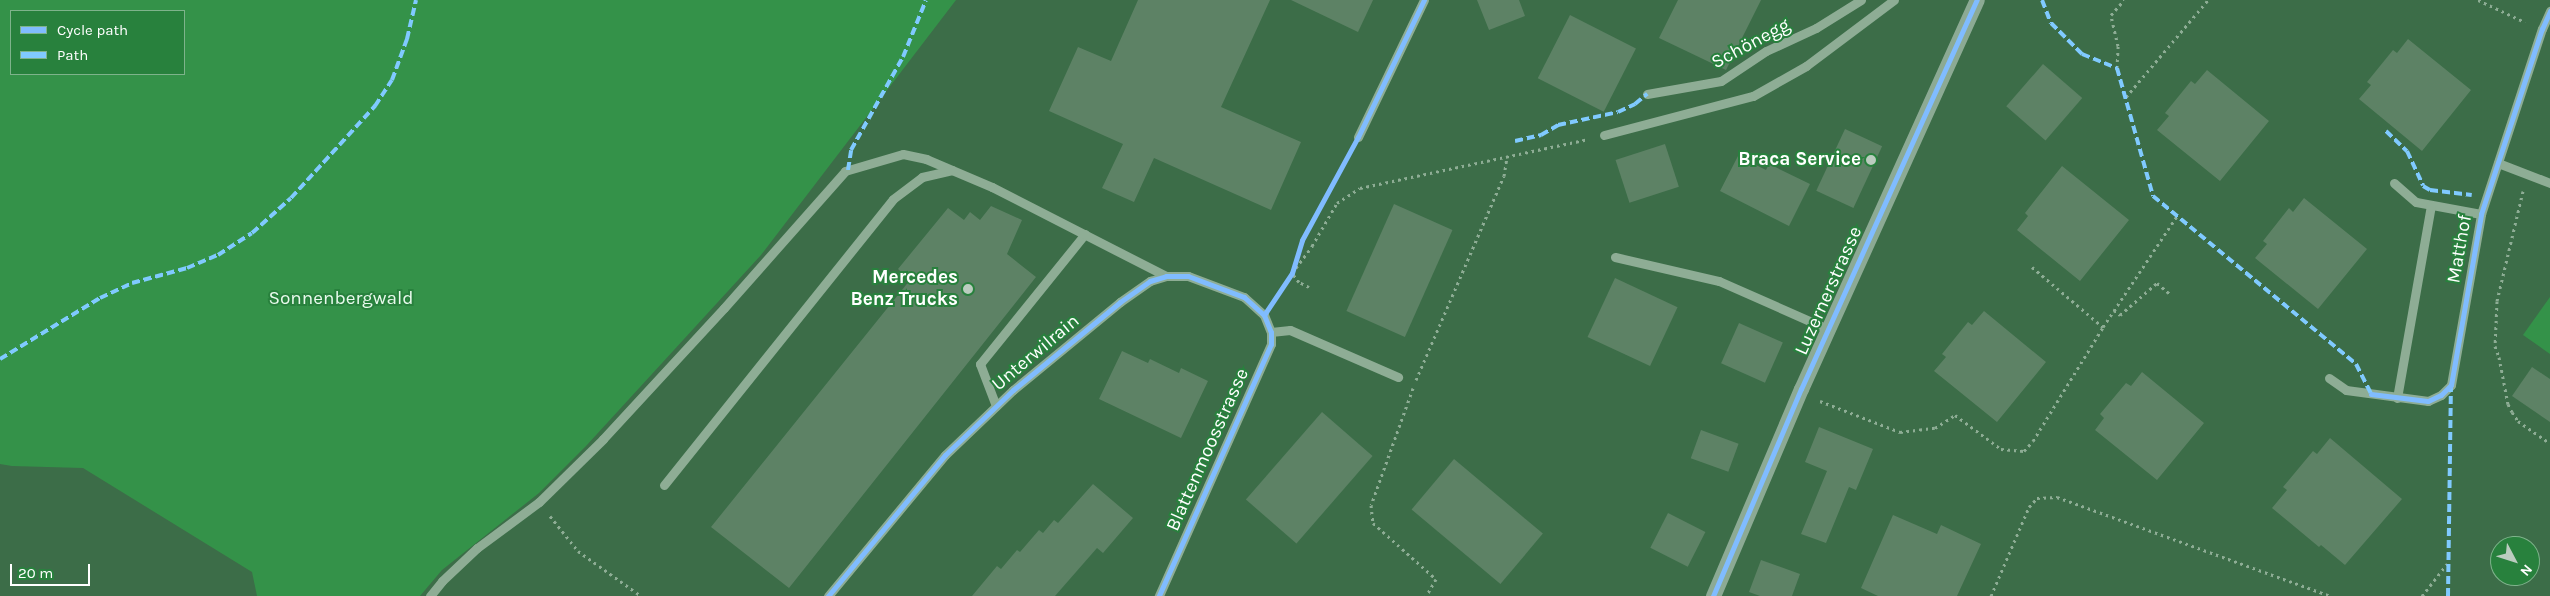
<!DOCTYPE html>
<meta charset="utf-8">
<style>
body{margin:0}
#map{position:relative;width:2550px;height:596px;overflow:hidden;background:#3c6d48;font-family:Karla,sans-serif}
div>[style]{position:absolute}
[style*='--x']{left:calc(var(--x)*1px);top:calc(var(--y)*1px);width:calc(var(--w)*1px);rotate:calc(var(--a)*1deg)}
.green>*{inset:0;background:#349249}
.building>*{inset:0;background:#5d8265;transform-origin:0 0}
.path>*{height:3px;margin-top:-1.5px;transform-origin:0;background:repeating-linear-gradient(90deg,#8ead95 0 2.5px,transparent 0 6.5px)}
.minor>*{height:9px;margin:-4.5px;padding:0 4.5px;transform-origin:4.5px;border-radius:4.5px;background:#8ead95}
.major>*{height:15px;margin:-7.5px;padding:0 7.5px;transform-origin:7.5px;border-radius:7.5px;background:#8caa94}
.quiet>*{height:4px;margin-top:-2px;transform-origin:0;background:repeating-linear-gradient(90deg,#80caff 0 8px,transparent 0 12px)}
.cycleway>*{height:5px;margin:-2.5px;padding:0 2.5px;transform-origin:2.5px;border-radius:2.5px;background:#80bcff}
.dots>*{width:14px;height:14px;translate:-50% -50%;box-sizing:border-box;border:2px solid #28813d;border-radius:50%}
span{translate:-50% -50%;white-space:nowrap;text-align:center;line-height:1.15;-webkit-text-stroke:4px #28813d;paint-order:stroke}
.street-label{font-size:19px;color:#fff}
.poi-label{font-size:19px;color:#fff;font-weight:700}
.right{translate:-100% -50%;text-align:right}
.park-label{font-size:19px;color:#e9faed}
.legend{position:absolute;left:10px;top:10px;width:175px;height:65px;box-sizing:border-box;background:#28813d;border:1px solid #7eb38b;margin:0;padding:6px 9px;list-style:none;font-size:15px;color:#fff}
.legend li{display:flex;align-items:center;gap:10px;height:25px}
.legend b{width:25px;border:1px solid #7eb38b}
.north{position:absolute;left:2490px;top:536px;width:50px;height:50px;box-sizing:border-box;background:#28813d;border:1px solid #7eb38b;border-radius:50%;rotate:130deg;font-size:14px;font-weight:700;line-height:20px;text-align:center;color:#fff}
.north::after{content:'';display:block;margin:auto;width:18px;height:22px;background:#bbccbf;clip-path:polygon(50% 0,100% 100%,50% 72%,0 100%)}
.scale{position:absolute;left:10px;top:564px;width:80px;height:22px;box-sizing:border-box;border:2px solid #fff;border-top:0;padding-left:6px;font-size:15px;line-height:18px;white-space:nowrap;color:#fff;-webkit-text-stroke:4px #28813d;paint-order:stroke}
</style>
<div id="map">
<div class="green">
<div style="clip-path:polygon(evenodd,0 0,956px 0,761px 255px,586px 446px,539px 493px,442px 570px,420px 596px,257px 596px,252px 572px,83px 468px,12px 466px,0 464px,0 0,11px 11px,184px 11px,184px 74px,11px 74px,11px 11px)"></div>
<div style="clip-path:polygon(2550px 297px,2550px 354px,2523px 335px)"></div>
</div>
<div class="building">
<div style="clip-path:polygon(1138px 0,1270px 0,1221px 107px,1301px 142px,1271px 210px,1154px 158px,1134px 202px,1102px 188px,1123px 144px,1049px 111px,1078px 47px,1111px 61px)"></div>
<div style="clip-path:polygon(1291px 0,1373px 0,1358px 32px)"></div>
<div style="clip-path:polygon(1477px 0,1519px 0,1525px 16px,1489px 30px)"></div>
<div style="clip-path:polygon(1678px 0,1761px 0,1726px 70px,1659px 38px)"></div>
<div style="left:1570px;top:15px;width:74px;height:71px;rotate:27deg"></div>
<div style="clip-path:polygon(2408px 39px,2471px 90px,2422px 151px,2359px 99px,2371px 85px,2367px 82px,2393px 50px,2397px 53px)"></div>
<div style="left:2043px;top:64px;width:52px;height:56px;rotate:41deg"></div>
<div style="clip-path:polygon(2207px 70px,2269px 121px,2220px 181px,2157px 130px,2169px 116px,2165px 113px,2191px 81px,2195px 84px)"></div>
<div style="left:1845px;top:129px;width:41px;height:68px;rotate:25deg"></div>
<div style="left:1665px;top:144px;width:45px;height:52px;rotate:72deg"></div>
<div style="clip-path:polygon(1738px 156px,1766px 170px,1769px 164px,1810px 184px,1789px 226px,1720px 191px)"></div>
<div style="clip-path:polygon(2062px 166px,2129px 220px,2080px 281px,2017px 230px,2028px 216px,2025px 213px)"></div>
<div style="clip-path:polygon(2304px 198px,2367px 249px,2318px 309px,2255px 258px,2267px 244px,2263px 241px,2289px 208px,2293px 212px)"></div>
<div style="left:1394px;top:204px;width:64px;height:117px;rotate:24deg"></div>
<div style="clip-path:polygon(991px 206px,1022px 220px,1007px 254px,1036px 277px,789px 588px,711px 527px,910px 280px,898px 269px,948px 208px,964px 220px,970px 212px,980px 220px)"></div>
<div style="left:1615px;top:278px;width:69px;height:65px;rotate:25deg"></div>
<div style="clip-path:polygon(1984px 311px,2046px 362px,1997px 422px,1934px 371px,1946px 357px,1942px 354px,1968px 322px,1972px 325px)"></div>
<div style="left:1739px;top:323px;width:48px;height:44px;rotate:24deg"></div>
<div style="clip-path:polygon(1122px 351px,1148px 363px,1150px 359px,1179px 373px,1181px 368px,1208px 381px,1181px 438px,1099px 399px)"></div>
<div style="clip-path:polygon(2532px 367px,2550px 379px,2550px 422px,2512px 396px)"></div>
<div style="clip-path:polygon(2142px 372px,2204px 423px,2157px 480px,2095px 430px,2104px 418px,2100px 414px,2126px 383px,2131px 386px)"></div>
<div style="left:1322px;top:412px;width:67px;height:116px;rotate:41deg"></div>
<div style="clip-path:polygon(1819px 427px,1873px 449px,1856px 490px,1849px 487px,1826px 543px,1801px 534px,1827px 471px,1805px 462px)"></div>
<div style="left:1701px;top:430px;width:40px;height:30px;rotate:20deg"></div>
<div style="clip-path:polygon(2330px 438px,2402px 499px,2345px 565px,2321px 545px,2319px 547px,2272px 508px,2287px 490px,2283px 487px,2313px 451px,2317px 454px)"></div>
<div style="left:1454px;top:459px;width:116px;height:66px;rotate:40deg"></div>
<div style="clip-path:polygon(1093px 484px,1133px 518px,1103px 553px,1097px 548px,1055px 596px,972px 596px,997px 566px,1001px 569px,1017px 550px,1020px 552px,1039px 530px,1043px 533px,1054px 520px,1058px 523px)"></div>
<div style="left:1668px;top:513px;width:42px;height:39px;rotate:27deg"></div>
<div style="clip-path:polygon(1893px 515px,1937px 534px,1941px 525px,1981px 544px,1957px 596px,1878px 596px,1861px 588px)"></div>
<div style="clip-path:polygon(1761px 560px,1800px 574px,1792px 596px,1760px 596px,1749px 592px)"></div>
</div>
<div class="path">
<div style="--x:2478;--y:0;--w:52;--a:25.1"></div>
<div style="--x:2117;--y:68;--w:22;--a:-87"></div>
<div style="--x:2118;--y:46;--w:32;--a:-103"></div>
<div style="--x:2111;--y:15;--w:20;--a:-49"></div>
<div style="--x:2126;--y:97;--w:127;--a:-49.8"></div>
<div style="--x:2523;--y:191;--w:113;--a:103.3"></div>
<div style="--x:2497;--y:301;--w:45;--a:92.5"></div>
<div style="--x:2495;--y:346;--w:12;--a:70"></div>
<div style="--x:2499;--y:357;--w:48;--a:79.2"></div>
<div style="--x:2508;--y:404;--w:9;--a:63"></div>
<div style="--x:2512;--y:412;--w:11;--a:56"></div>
<div style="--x:2518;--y:421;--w:39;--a:35"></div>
<div style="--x:2032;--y:267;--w:93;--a:40.2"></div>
<div style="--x:1309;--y:287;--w:11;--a:-153"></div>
<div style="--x:1299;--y:282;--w:11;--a:-128"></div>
<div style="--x:1292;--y:273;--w:34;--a:-53"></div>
<div style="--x:1312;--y:246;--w:50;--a:-59.8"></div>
<div style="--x:1337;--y:203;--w:27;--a:-33"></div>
<div style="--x:1360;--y:188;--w:234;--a:-12.1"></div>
<div style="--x:2114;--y:310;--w:8;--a:40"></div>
<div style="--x:2120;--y:315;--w:49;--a:-40.9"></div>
<div style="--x:2157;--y:283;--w:16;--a:40"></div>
<div style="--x:1416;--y:380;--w:222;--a:-66.7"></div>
<div style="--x:1504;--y:176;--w:20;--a:-81"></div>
<div style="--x:1413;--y:388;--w:124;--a:109.7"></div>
<div style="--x:1371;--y:505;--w:18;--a:84"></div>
<div style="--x:1373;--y:523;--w:84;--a:41.6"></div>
<div style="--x:1436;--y:579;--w:20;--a:120"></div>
<div style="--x:1820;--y:401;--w:86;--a:21.2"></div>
<div style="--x:1900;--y:432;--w:35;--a:-7"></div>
<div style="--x:1935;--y:428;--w:24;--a:-33"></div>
<div style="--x:1955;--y:415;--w:57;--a:36.5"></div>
<div style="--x:2001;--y:449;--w:23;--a:5"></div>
<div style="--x:2024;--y:451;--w:13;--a:-48"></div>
<div style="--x:2033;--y:441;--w:134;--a:-58.4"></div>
<div style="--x:2103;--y:327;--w:133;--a:-56.3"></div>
<div style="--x:550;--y:516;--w:45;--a:51.3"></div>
<div style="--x:578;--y:551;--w:77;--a:35.5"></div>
<div style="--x:1991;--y:596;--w:97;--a:-66.9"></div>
<div style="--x:2029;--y:507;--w:12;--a:-48"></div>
<div style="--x:2037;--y:498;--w:20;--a:-3"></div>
<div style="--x:2057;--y:497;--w:290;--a:19.9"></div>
<div style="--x:2422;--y:596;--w:41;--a:-52"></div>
</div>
<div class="minor">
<div style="--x:1647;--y:94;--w:75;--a:-10"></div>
<div style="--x:1721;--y:81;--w:54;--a:-33.7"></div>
<div style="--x:1766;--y:51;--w:55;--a:-24.7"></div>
<div style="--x:1816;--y:28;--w:53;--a:-31.9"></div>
<div style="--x:1604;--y:135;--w:154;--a:-14.7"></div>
<div style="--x:1753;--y:96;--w:61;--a:-29.5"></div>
<div style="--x:1806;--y:66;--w:110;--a:-36.9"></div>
<div style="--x:1358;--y:137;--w:152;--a:-64.3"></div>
<div style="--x:2498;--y:163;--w:56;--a:21"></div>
<div style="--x:2394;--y:183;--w:29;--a:41"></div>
<div style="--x:2416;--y:202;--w:66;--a:10.5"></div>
<div style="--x:1615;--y:257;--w:107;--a:13"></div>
<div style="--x:1719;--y:281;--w:119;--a:23.8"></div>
<div style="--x:1271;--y:332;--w:19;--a:-6"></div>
<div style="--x:1290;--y:330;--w:118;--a:23.5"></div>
<div style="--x:2329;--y:378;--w:21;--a:35"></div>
<div style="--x:2346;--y:390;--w:83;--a:7.6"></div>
<div style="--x:2428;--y:401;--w:14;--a:-25"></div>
<div style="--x:2441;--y:395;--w:14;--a:-45"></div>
<div style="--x:2451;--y:385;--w:174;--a:-80"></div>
<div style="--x:2481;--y:214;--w:195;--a:-71.8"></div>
<div style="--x:2542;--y:29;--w:20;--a:-66"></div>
<div style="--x:2397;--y:398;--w:196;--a:-80"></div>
<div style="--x:996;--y:406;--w:45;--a:-110.9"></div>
<div style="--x:980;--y:364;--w:167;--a:-51.1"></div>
<div style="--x:664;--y:485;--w:366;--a:-51.3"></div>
<div style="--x:893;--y:199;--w:36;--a:-37"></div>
<div style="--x:922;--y:177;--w:31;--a:-13"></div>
<div style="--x:430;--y:596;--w:19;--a:-51"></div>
<div style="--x:442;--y:581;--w:48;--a:-43.3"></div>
<div style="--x:477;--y:548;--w:77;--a:-36.6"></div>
<div style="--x:539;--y:502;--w:90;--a:-44.5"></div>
<div style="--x:603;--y:439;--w:178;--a:-47.3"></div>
<div style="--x:724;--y:308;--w:183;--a:-48.5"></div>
<div style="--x:845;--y:171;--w:60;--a:-16.3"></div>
<div style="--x:903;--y:154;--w:24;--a:12"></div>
<div style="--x:926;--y:159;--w:72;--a:23"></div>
<div style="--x:992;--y:187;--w:195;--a:27.1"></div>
<div style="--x:828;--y:596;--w:183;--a:-50.3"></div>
<div style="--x:945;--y:455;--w:94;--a:-43.7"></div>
<div style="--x:1013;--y:390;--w:139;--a:-39.4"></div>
<div style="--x:1120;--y:302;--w:37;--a:-35"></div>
<div style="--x:1150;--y:281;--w:17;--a:-17"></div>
<div style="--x:1166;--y:276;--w:22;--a:0"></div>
<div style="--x:1188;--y:276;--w:60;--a:20.6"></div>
<div style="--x:1244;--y:297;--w:27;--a:42"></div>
<div style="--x:1264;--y:315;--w:18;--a:68"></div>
<div style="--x:1271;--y:332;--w:12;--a:90"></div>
<div style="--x:1271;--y:344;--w:276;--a:114"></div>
</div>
<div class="major">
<div style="--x:1713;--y:596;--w:225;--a:-67"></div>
<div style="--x:1801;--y:389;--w:427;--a:-65.7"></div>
</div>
<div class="quiet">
<div style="--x:2042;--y:0;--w:25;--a:69"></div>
<div style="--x:2051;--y:23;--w:44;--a:45"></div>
<div style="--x:2082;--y:54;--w:38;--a:22"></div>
<div style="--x:2117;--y:68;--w:133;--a:74.3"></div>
<div style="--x:2153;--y:196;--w:264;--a:39.6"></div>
<div style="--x:2356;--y:364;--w:34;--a:63"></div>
<div style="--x:2386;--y:131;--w:29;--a:44"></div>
<div style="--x:2407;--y:151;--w:38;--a:65"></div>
<div style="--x:2423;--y:186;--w:8;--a:30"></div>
<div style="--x:2430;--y:190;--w:42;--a:6.8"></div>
<div style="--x:1515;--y:141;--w:27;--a:-13"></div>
<div style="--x:1541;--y:135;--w:20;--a:-30"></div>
<div style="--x:1558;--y:125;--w:61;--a:-12.2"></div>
<div style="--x:1618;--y:112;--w:19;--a:-25"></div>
<div style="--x:1635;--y:104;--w:16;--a:-40"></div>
<div style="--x:848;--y:170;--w:20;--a:-81"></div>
<div style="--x:851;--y:150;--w:107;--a:-60.8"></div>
<div style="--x:903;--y:57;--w:61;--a:-68"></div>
<div style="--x:0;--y:359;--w:117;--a:-31.4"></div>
<div style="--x:100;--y:298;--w:35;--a:-25"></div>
<div style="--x:132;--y:283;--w:57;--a:-15.3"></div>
<div style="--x:187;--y:268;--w:34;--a:-23"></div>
<div style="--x:218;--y:255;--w:40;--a:-32.9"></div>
<div style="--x:252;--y:233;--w:52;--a:-41.9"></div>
<div style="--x:291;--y:198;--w:125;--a:-47.6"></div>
<div style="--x:375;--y:106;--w:31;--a:-57"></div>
<div style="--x:392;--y:80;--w:44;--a:-69.9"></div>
<div style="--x:407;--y:39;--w:40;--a:-77"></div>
<div style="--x:2448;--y:596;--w:211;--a:-89.2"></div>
</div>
<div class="cycleway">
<div style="--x:1264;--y:315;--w:50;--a:-56.3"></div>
<div style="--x:1292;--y:273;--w:34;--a:-73"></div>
<div style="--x:1302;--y:240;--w:117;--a:-61.5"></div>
<div style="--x:1358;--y:137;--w:152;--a:-64.3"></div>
<div style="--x:2371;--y:394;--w:57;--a:7"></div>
<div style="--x:2428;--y:401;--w:14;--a:-25"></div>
<div style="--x:2441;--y:395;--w:14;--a:-45"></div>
<div style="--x:2451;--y:385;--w:174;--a:-80"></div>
<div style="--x:2481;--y:214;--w:195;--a:-71.8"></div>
<div style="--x:2542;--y:29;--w:20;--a:-66"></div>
<div style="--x:828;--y:596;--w:183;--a:-50.3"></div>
<div style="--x:945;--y:455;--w:94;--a:-43.7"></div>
<div style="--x:1013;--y:390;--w:139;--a:-39.4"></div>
<div style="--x:1120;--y:302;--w:37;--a:-35"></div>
<div style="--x:1150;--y:281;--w:17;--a:-17"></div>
<div style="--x:1166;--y:276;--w:22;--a:0"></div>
<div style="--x:1188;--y:276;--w:60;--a:20.6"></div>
<div style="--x:1244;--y:297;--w:27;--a:42"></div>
<div style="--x:1264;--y:315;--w:18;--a:68"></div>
<div style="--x:1271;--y:332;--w:12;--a:90"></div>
<div style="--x:1271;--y:344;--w:276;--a:114"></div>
<div style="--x:1713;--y:596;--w:225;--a:-67"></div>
<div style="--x:1801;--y:389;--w:427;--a:-65.7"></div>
</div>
<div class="dots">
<div style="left:1871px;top:160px;background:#bbccbf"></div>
<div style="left:968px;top:289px;background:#bbccbf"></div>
</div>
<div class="street-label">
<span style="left:1751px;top:44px;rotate:-28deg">Schönegg</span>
<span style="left:2460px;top:249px;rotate:-80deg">Matthof</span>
<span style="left:1829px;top:291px;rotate:-66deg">Luzernerstrasse</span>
<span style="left:1036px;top:353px;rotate:-40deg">Unterwilrain</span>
<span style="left:1208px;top:450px;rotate:-66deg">Blattenmoosstrasse</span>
</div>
<div class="poi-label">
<span class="right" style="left:1861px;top:160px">Braca Service</span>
<span class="right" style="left:958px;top:289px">Mercedes<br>Benz Trucks</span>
</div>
<div class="park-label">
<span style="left:341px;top:299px">Sonnenbergwald</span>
</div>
<ul class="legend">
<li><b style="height:6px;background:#80bcff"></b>Cycle path</li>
<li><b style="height:6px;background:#80caff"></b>Path</li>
</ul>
<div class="north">N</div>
<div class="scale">20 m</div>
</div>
